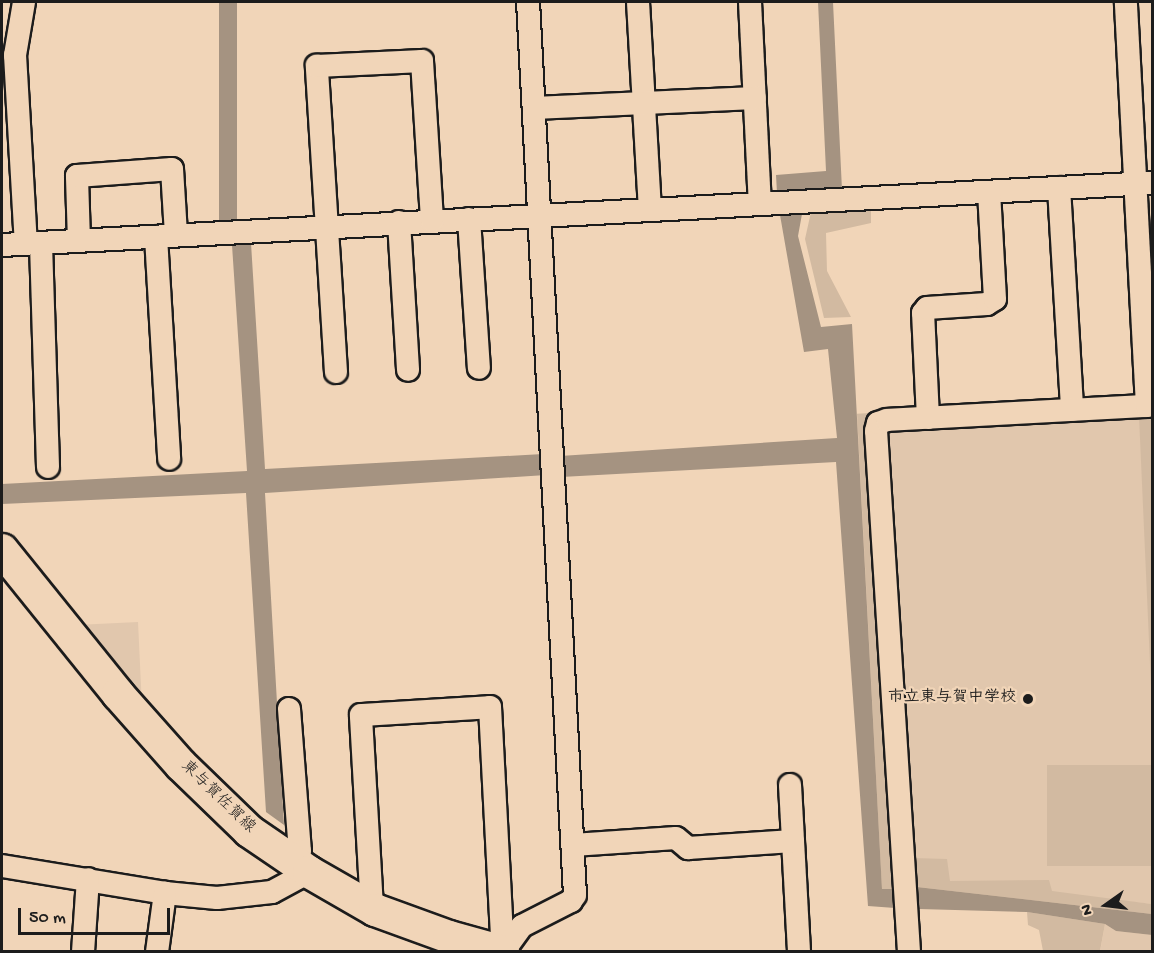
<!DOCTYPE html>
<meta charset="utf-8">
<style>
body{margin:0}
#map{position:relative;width:1154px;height:953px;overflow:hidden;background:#f1d5b8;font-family:"Gochi Hand","Klee One",sans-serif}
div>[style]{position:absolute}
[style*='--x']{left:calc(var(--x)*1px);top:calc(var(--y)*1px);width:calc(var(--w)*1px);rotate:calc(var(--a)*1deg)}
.built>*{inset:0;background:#e1c7ad}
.green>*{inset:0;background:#d2baa1;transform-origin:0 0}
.water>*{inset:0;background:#a59381;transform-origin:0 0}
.roads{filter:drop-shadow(2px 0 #1c1c1c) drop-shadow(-2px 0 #1c1c1c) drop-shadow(0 2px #1c1c1c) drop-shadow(0 -2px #1c1c1c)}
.street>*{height:22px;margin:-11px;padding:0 11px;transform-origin:11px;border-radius:11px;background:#f1d5b8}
.secondary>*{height:32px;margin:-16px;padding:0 16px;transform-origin:16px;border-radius:16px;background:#f1d5b8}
.dots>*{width:16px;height:16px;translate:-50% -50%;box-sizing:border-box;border:3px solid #f1d5b8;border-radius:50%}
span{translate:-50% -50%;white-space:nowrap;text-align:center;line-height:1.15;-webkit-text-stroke:4.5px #f1d5b8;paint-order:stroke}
.poi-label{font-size:16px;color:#1c1c1c;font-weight:700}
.right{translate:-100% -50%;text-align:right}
.street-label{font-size:16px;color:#1c1c1c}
.frame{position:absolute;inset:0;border:3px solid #1c1c1c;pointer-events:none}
.north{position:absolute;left:1076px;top:875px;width:60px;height:60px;-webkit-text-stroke:4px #f1d5b8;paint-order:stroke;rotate:256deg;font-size:16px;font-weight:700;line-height:24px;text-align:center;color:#1c1c1c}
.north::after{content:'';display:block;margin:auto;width:21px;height:27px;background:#1c1c1c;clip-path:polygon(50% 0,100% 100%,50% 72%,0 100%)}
.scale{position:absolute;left:18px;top:908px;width:152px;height:27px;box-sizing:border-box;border:3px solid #1c1c1c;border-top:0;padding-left:8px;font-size:18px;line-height:21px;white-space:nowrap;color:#1c1c1c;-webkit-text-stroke:4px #f1d5b8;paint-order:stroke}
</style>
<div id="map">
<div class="built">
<div style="clip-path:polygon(1152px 415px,1152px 904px,914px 878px,887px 431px)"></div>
<div style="clip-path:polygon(138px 622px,142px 707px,76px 625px)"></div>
<div style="clip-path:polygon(1105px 924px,1116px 931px,1152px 935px,1152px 951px,1100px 952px)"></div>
</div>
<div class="green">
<div style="clip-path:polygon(871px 208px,871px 223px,826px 233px,827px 271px,851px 317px,824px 318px,805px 239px,811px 212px)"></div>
<div style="left:870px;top:413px;width:477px;height:13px;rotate:87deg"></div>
<div style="clip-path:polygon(1152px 415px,1152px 709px,1139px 416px)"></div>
<div style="left:1152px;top:765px;width:101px;height:105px;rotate:90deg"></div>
<div style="clip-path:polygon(913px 858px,947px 859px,950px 881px,1049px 880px,1052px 891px,1152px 904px,1152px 914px,917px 887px)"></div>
<div style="clip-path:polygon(1027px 912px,1105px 924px,1100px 951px,1043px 951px,1039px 930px,1028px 925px)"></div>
</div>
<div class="water">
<div style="left:219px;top:2px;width:18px;height:222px"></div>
<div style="clip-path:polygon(818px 2px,833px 2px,842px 190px,777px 193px,776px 175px,826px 171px)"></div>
<div style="clip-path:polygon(802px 214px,798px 236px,821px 327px,852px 324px,882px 889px,894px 889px,895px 908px,868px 906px,836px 462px,561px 477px,560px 456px,837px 438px,828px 349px,804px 352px,780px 215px)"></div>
<div style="clip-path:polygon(251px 243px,265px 469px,543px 454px,546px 475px,265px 493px,284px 825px,266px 812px,246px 493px,2px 504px,2px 484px,247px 471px,232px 245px)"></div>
<div style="clip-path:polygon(917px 887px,1152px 914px,1152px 935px,1116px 931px,1105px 924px,1027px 912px,919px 909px)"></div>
</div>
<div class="roads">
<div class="street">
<div style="--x:24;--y:2;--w:54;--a:99.6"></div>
<div style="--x:15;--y:55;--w:189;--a:86.7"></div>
<div style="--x:638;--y:2;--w:208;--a:86.7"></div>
<div style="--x:750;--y:2;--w:201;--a:87.2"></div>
<div style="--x:534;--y:108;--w:221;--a:-2.6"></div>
<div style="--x:1059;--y:188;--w:222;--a:86.6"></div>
<div style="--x:469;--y:219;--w:149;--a:86.2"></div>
<div style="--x:399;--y:222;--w:148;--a:86.5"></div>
<div style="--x:156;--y:237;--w:222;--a:86.6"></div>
<div style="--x:79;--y:241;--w:65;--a:-91.8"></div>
<div style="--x:77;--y:176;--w:95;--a:-4.2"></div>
<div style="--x:172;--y:169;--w:66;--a:86.5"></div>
<div style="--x:41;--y:244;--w:223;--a:88.2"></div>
<div style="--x:2;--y:245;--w:1152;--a:-3.09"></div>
<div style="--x:336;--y:372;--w:307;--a:-93.6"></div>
<div style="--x:317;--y:66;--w:105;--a:-2.7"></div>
<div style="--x:422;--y:61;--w:160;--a:86.4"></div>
<div style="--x:928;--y:418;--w:105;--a:-92.7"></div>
<div style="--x:923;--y:313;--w:6;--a:-51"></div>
<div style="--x:927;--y:308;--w:60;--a:-3.8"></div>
<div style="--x:987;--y:304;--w:9;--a:-32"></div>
<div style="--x:995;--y:299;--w:107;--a:-93.2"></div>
<div style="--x:289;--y:709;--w:142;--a:85.6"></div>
<div style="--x:300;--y:851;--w:12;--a:114"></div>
<div style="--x:790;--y:785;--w:167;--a:86.9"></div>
<div style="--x:573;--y:845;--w:103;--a:-3.9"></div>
<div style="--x:676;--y:838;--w:16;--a:40"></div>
<div style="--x:688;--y:848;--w:105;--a:-3.8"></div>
<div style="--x:2;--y:866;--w:165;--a:9.4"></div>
<div style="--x:165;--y:893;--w:52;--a:5.5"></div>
<div style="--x:217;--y:898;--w:55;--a:-6.2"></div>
<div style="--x:272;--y:892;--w:42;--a:-28.4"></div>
<div style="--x:372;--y:908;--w:193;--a:-93.3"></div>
<div style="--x:361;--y:715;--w:129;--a:-3.5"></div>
<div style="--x:490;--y:707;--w:245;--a:87"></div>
<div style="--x:83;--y:952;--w:73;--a:-86.1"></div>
<div style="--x:157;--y:952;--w:60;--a:-82.3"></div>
<div style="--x:503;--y:952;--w:32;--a:-54"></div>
<div style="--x:522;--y:926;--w:55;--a:-27"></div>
<div style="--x:571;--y:901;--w:7;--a:-56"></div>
<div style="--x:575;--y:895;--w:894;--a:-93.01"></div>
<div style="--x:909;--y:952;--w:522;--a:-93.62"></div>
<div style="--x:876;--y:431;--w:8;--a:-76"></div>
<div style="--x:878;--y:423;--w:9;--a:-18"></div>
<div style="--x:887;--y:420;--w:260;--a:-3.1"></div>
<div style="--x:1147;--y:406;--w:405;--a:-93"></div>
</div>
<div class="secondary">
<div style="--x:2;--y:550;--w:185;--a:51.1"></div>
<div style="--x:118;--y:694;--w:95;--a:48.4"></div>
<div style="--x:181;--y:765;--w:95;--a:44.1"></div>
<div style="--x:249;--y:831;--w:73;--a:34.3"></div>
<div style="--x:309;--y:872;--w:76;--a:29.9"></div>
<div style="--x:375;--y:910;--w:79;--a:20"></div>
<div style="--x:449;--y:937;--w:56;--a:15.5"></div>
</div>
</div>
<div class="dots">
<div style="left:1028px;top:699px;background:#1c1c1c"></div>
</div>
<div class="poi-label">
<span class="right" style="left:1016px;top:699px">市立東与賀中学校</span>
</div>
<div class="street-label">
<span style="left:217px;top:798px;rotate:44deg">東与賀佐賀線</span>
</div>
<div class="frame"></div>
<div class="north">N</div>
<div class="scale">50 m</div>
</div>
